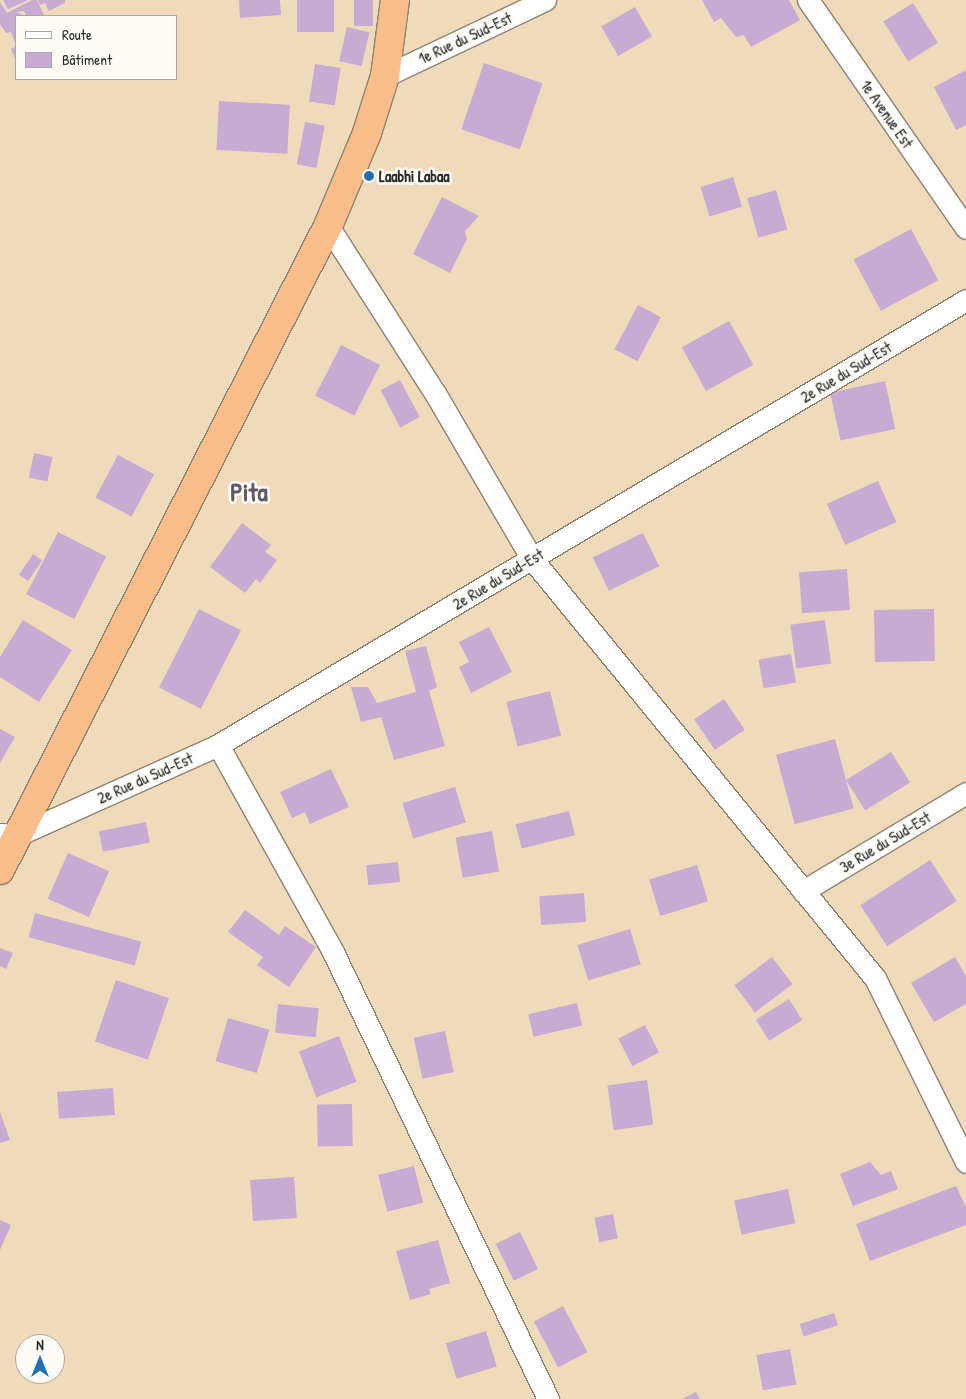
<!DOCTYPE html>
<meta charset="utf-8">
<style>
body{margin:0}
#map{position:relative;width:966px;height:1399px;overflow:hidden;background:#efdbba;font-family:"Patrick Hand",sans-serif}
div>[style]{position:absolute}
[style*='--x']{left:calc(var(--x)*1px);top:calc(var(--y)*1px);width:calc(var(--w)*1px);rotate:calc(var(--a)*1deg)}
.building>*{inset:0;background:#c7abd3;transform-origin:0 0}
.roads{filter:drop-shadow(1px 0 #8d8372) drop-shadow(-1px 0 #8d8372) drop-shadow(0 1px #8d8372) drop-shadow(0 -1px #8d8372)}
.minor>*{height:21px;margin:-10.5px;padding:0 10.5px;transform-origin:10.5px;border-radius:10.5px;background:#fff}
.trunk>*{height:28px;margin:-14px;padding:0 14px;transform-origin:14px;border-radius:14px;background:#f8bd89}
.dots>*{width:14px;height:14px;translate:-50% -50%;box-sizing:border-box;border:2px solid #fdfcf7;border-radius:50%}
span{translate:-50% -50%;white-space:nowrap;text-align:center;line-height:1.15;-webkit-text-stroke:5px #fdfcf7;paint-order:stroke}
.street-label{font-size:16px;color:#2b2b2b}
.poi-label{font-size:16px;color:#2b2b2b;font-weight:700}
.left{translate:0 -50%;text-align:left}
.town-label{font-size:26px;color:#625866;font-weight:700}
.legend{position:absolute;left:15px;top:15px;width:162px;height:65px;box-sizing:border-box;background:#fdfcf7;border:1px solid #a9a8a5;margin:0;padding:6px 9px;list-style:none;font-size:15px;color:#2b2b2b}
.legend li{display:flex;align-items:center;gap:10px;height:25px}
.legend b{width:25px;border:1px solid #a9a8a5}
.north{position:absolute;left:15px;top:1334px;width:50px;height:50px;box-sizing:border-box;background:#fdfcf7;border:1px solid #a9a8a5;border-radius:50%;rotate:0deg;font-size:14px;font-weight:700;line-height:20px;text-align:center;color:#2b2b2b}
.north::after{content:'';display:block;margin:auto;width:18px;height:22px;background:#1f6fb2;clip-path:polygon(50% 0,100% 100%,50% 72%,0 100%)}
</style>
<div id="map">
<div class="building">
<div style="clip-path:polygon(3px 0,28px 0,8px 9px)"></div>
<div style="clip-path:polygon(32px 0,37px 0,44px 15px,26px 16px,24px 11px,17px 12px,24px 16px,16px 16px,16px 46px,11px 32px,6px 33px,0 24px,0 2px,7px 13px)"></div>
<div style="clip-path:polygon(38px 0,65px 0,65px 3px,49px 11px,45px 3px,40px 5px)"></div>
<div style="clip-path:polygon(239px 0,280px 0,281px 15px,240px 18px)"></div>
<div style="left:297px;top:0;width:37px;height:32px"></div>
<div style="left:354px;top:0;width:19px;height:26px"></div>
<div style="clip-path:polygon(702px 0,789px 0,800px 20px,751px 47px,744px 35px,736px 37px,721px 18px,714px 22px)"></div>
<div style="left:913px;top:3px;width:47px;height:35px;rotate:58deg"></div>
<div style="left:635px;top:7px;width:34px;height:39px;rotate:60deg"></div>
<div style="left:347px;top:27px;width:23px;height:35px;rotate:13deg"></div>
<div style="clip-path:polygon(16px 46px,16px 61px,11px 49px)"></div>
<div style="left:484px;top:63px;width:62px;height:70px;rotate:19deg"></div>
<div style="left:315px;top:64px;width:26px;height:38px;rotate:9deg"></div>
<div style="clip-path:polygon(966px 70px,966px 125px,956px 130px,934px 87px)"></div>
<div style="left:219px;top:101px;width:71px;height:49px;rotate:3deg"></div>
<div style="left:305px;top:122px;width:20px;height:43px;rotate:11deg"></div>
<div style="left:733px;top:177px;width:31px;height:34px;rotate:73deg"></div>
<div style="left:776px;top:190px;width:41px;height:30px;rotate:74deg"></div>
<div style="clip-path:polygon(442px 197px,479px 216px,465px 231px,467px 239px,450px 273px,413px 254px)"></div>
<div style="left:911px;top:229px;width:58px;height:65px;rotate:62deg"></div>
<div style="left:638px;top:305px;width:26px;height:50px;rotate:28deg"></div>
<div style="left:729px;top:321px;width:50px;height:54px;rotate:61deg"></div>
<div style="left:341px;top:345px;width:44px;height:57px;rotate:27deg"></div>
<div style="left:400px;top:380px;width:42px;height:22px;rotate:62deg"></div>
<div style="left:885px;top:381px;width:49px;height:56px;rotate:78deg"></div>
<div style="left:34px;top:453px;width:19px;height:25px;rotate:12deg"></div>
<div style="left:118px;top:455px;width:41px;height:48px;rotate:28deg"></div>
<div style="left:878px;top:481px;width:45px;height:56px;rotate:66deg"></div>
<div style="clip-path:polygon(242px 523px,271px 545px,265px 552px,277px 560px,260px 583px,256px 579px,245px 593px,210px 567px)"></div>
<div style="left:58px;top:532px;width:54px;height:70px;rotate:27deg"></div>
<div style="left:643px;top:533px;width:37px;height:56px;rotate:64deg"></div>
<div style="left:33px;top:554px;width:11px;height:25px;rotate:34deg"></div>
<div style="left:847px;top:569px;width:41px;height:48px;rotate:86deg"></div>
<div style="left:199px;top:609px;width:47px;height:88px;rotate:27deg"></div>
<div style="left:934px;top:609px;width:52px;height:60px;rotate:89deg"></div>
<div style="clip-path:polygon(23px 620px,72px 650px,39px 702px,0 677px,0 657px)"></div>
<div style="left:825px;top:620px;width:44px;height:35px;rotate:82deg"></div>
<div style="clip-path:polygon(489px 627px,512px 672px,471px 693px,459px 667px,469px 662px,459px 642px)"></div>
<div style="clip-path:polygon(426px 646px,437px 687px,429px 691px,445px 746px,394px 760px,381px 717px,361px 722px,351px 687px,368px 687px,377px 703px,416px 692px,405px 651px)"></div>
<div style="left:791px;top:654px;width:29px;height:33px;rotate:80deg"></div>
<div style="left:550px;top:691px;width:46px;height:45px;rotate:76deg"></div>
<div style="left:724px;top:699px;width:37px;height:36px;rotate:56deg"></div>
<div style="clip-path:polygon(0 729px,15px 737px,0 763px)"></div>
<div style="left:835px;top:739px;width:72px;height:61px;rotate:75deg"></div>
<div style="left:891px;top:752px;width:36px;height:53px;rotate:58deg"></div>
<div style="clip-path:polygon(331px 769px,349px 807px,310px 824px,305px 812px,292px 818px,280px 792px)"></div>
<div style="left:455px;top:787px;width:37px;height:55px;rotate:73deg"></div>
<div style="left:569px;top:811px;width:25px;height:55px;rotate:76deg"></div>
<div style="left:146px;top:822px;width:21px;height:48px;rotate:79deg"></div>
<div style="left:492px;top:831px;width:41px;height:37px;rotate:80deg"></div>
<div style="left:68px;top:853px;width:45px;height:50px;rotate:24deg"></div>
<div style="left:930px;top:860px;width:49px;height:83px;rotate:57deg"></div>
<div style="left:398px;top:862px;width:20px;height:32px;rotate:84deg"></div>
<div style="left:697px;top:865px;width:38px;height:50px;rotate:73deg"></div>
<div style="left:584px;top:893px;width:29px;height:45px;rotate:86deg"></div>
<div style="clip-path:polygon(245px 910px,279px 935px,285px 926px,316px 947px,289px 987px,257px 965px,263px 957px,228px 932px)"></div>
<div style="left:35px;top:913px;width:110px;height:25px;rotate:15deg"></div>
<div style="left:630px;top:929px;width:37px;height:55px;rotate:73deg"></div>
<div style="clip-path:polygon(0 948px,13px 953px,6px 969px,0 966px)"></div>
<div style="left:772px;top:957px;width:34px;height:47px;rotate:53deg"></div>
<div style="clip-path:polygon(955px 957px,966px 976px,966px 1004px,934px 1022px,911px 983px)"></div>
<div style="left:116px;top:980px;width:56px;height:65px;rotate:19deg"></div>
<div style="left:789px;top:999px;width:25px;height:39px;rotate:58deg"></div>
<div style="left:577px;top:1003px;width:23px;height:50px;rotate:77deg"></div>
<div style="left:278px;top:1004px;width:41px;height:29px;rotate:6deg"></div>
<div style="left:228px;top:1018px;width:43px;height:45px;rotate:16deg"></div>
<div style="left:645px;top:1025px;width:31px;height:30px;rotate:63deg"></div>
<div style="left:445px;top:1031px;width:42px;height:32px;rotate:78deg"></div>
<div style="left:339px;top:1036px;width:49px;height:43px;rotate:69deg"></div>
<div style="left:647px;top:1080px;width:45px;height:40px;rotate:82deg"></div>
<div style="left:113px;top:1088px;width:27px;height:56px;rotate:86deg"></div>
<div style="left:352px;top:1104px;width:42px;height:35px;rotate:89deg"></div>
<div style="clip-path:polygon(0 1112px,10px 1140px,0 1143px)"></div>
<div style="clip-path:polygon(870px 1162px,881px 1175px,891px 1171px,898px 1189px,853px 1206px,840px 1174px)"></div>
<div style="left:414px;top:1166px;width:38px;height:37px;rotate:76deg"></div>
<div style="left:294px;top:1177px;width:41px;height:44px;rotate:86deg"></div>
<div style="clip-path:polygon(956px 1186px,966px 1207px,966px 1225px,870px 1261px,856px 1224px)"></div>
<div style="left:788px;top:1189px;width:35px;height:55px;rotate:78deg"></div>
<div style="left:613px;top:1214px;width:25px;height:19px;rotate:79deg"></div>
<div style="clip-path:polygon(0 1220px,11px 1225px,0 1250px)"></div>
<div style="left:520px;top:1232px;width:41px;height:27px;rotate:64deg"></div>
<div style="clip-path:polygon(438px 1240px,450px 1283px,429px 1289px,431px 1294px,410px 1300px,396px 1251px)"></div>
<div style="left:563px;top:1306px;width:52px;height:33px;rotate:62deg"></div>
<div style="left:834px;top:1313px;width:13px;height:36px;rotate:72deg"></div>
<div style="left:486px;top:1331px;width:37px;height:42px;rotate:73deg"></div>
<div style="left:790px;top:1349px;width:36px;height:34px;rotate:80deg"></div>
<div style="clip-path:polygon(696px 1392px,700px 1399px,682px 1399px)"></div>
</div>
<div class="roads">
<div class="minor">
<div style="--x:808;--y:0;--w:277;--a:55.3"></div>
<div style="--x:385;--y:76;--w:177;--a:-25.4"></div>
<div style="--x:328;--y:226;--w:198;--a:57.4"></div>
<div style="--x:435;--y:393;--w:192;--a:59.7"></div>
<div style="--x:532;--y:559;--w:541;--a:50.7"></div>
<div style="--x:875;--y:978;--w:205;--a:63.7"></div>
<div style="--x:218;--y:745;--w:237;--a:60.9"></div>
<div style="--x:333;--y:952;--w:496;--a:64.3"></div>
<div style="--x:0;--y:834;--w:18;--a:3"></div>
<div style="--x:18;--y:835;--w:219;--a:-24.2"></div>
<div style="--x:218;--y:745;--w:870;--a:-30.75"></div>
<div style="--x:803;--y:891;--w:190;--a:-31"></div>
</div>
<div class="trunk">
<div style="--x:0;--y:870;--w:723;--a:-63.01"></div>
<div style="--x:328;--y:226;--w:101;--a:-67.2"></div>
<div style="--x:367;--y:133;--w:60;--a:-72.5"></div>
<div style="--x:385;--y:76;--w:77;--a:-82.5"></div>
</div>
</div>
<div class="dots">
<div style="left:369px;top:176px;background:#1f6fb2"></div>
</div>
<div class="street-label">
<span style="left:465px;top:38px;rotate:-25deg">1e Rue du Sud-Est</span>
<span style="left:887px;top:114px;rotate:55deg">1e Avenue Est</span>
<span style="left:846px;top:372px;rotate:-31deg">2e Rue du Sud-Est</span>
<span style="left:498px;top:579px;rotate:-31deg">2e Rue du Sud-Est</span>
<span style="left:145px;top:778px;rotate:-24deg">2e Rue du Sud-Est</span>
<span style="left:885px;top:842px;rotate:-31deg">3e Rue du Sud-Est</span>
</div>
<div class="poi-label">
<span class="left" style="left:379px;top:176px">Laabhi Labaa</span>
</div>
<div class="town-label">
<span style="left:249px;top:492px">Pita</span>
</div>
<ul class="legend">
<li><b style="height:6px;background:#fff"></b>Route</li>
<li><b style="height:14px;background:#c7abd3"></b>Bâtiment</li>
</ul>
<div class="north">N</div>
</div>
